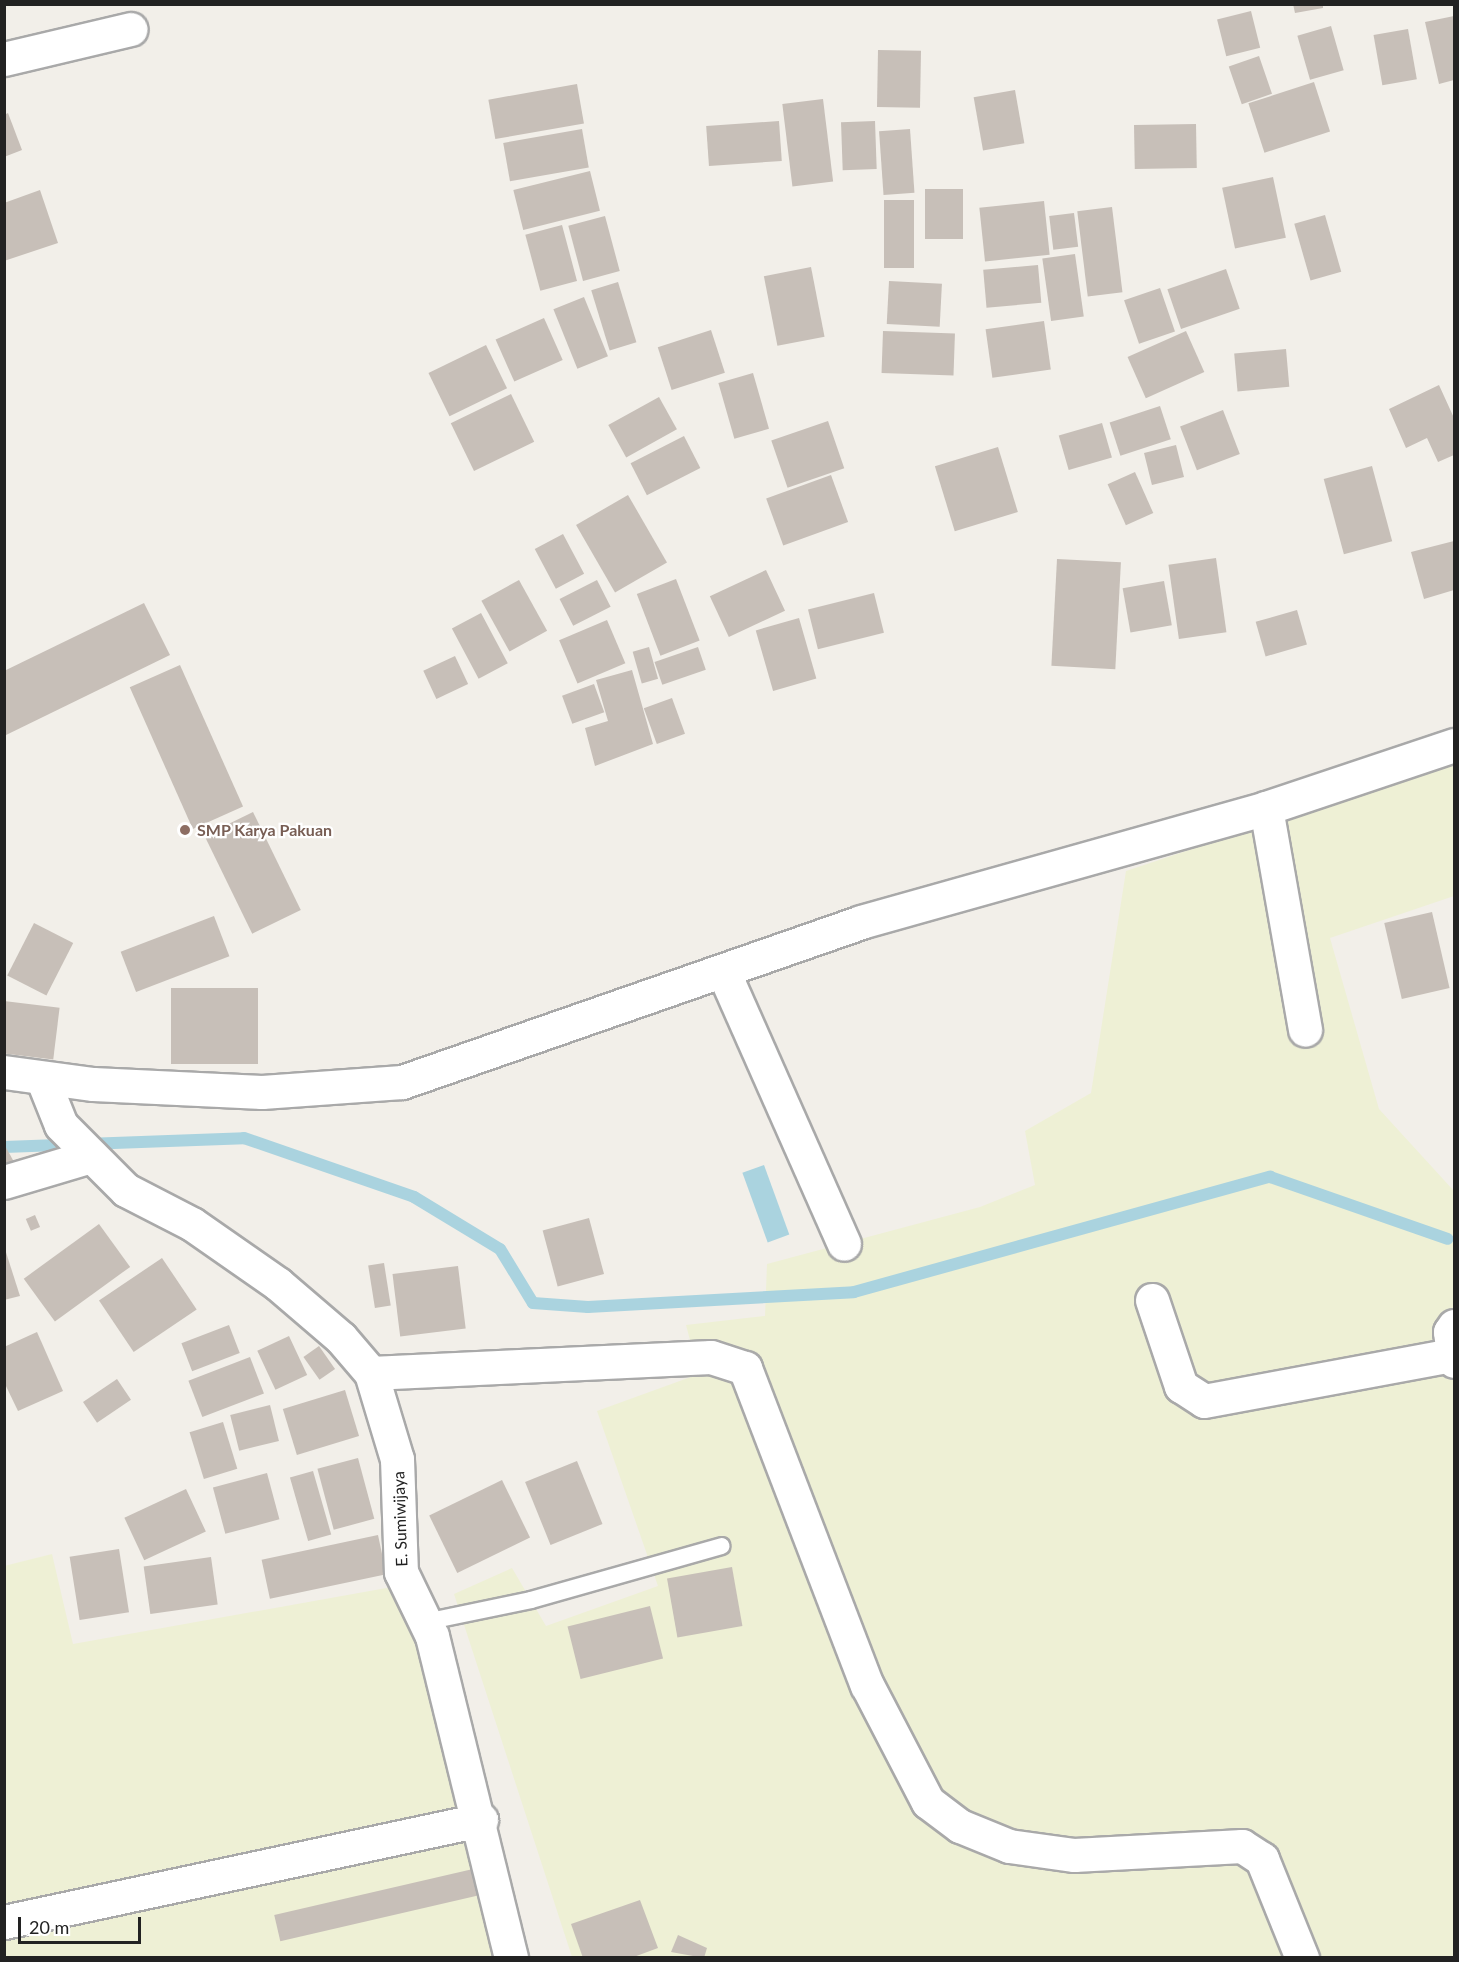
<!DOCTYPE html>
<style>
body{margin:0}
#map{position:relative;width:1459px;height:1962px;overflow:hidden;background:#f2efe9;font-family:Lato,sans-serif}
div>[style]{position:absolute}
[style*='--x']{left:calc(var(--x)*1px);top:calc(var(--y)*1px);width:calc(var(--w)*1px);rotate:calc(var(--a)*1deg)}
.farmland>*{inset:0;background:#eef0d5}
.water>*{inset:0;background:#aad3df;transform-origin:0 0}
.stream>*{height:12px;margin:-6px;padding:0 6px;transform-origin:6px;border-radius:6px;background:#aad3df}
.building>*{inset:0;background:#c7bfb8;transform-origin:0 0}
.roads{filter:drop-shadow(2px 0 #a9a9a9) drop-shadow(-2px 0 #a9a9a9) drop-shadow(0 2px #a9a9a9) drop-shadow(0 -2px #a9a9a9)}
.service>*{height:16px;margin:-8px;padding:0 8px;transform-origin:8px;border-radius:8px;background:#fff}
.minor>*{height:33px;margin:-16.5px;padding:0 16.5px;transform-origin:16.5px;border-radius:16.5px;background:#fff}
.dots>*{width:16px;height:16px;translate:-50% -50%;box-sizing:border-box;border:3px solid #fff;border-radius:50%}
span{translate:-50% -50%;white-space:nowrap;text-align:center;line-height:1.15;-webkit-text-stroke:4.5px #fff;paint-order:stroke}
.education-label{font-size:16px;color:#785e54;font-weight:700}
.left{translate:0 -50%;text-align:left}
.street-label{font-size:16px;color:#222}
.frame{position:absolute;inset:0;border:6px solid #222;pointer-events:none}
.scale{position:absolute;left:18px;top:1917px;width:123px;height:27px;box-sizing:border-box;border:3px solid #222;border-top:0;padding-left:8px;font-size:18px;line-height:21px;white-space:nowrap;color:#222;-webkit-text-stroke:4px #fff;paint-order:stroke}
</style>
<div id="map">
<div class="farmland">
<div style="clip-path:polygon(1454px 762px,1454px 896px,1330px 938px,1379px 1109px,1454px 1191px,1454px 1957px,572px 1957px,454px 1594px,512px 1568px,546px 1626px,658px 1586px,597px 1411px,699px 1374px,686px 1325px,765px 1316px,767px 1264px,980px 1207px,1035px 1185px,1025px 1131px,1091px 1093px,1126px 871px)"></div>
<div style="clip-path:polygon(52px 1554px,73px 1644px,392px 1587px,463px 1762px,514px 1957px,5px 1957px,4px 1566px)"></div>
</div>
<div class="water">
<div style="left:764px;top:1165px;width:74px;height:23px;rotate:70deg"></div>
</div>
<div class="stream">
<div style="--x:4;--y:1147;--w:240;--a:-2.1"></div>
<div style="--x:244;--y:1138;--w:180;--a:19.1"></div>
<div style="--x:414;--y:1197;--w:100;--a:31.2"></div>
<div style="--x:500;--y:1249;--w:63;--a:58.6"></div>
<div style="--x:533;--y:1303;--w:55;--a:4.2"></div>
<div style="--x:588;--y:1307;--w:266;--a:-3.2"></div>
<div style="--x:854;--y:1292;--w:432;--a:-15.5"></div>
<div style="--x:1270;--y:1177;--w:188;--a:19.2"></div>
</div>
<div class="building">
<div style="clip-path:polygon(1293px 4px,1323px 4px,1323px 8px,1295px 13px)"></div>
<div style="left:1251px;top:11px;width:38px;height:35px;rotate:76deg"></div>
<div style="clip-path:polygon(1454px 16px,1454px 80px,1439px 84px,1425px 22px)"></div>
<div style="left:1331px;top:26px;width:46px;height:35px;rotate:74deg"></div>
<div style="left:1408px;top:29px;width:51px;height:35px;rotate:80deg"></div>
<div style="left:878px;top:50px;width:43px;height:57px;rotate:1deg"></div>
<div style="left:1259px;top:56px;width:40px;height:32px;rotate:71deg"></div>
<div style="left:1314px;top:82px;width:52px;height:69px;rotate:72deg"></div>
<div style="left:577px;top:84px;width:40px;height:90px;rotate:80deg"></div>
<div style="left:1015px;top:90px;width:54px;height:42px;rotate:80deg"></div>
<div style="left:823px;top:99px;width:83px;height:41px;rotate:83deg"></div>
<div style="clip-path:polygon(8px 113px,22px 150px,4px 157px,4px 115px)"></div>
<div style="left:779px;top:121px;width:40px;height:73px;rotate:86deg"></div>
<div style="left:875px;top:121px;width:48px;height:34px;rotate:88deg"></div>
<div style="left:1196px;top:124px;width:44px;height:62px;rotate:89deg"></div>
<div style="left:582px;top:129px;width:39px;height:80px;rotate:80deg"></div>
<div style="left:910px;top:129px;width:64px;height:31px;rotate:86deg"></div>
<div style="left:590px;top:171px;width:41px;height:79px;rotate:76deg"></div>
<div style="left:1273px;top:177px;width:62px;height:52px;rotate:78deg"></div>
<div style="left:925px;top:189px;width:38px;height:50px"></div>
<div style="clip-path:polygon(40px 190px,58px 243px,4px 261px,4px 203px)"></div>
<div style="left:914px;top:200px;width:68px;height:30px;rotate:90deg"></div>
<div style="left:1044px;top:201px;width:54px;height:65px;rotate:84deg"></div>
<div style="left:1112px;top:207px;width:86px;height:35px;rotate:83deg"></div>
<div style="left:1074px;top:213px;width:34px;height:25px;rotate:83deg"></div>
<div style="left:1325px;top:215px;width:59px;height:32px;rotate:74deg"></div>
<div style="left:605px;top:216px;width:57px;height:38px;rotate:75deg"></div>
<div style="left:562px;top:225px;width:58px;height:38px;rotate:75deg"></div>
<div style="left:1075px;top:254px;width:63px;height:33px;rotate:82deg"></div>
<div style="left:1038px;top:265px;width:38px;height:55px;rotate:85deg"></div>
<div style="left:811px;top:267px;width:71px;height:48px;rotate:79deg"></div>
<div style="left:1226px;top:269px;width:42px;height:62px;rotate:71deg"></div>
<div style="left:889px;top:281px;width:53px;height:43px;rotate:3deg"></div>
<div style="left:618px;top:282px;width:63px;height:28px;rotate:73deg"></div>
<div style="left:1160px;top:288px;width:46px;height:38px;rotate:71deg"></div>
<div style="left:584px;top:297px;width:64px;height:33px;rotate:68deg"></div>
<div style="left:544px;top:318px;width:46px;height:53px;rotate:66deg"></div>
<div style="left:1044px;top:321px;width:49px;height:59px;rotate:82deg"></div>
<div style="left:711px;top:330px;width:45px;height:56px;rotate:72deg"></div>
<div style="left:883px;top:331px;width:72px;height:42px;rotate:2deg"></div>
<div style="left:1186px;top:331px;width:45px;height:64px;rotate:66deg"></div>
<div style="left:486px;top:345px;width:48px;height:64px;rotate:64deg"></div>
<div style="left:1286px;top:349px;width:38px;height:52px;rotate:85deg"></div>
<div style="left:753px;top:373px;width:58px;height:36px;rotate:74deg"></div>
<div style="clip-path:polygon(1439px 385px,1454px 418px,1454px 455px,1438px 462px,1427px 438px,1406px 448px,1389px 409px)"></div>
<div style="left:511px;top:394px;width:53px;height:67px;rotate:64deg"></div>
<div style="left:659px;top:397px;width:37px;height:58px;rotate:61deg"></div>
<div style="left:1160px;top:406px;width:35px;height:53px;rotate:72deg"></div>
<div style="left:1223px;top:410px;width:47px;height:46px;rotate:69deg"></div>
<div style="left:828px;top:421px;width:50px;height:60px;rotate:71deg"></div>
<div style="left:1102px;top:423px;width:36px;height:45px;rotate:74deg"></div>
<div style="left:684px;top:436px;width:36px;height:60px;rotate:63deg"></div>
<div style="left:1176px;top:445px;width:33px;height:33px;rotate:76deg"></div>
<div style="left:998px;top:447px;width:68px;height:66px;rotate:73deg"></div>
<div style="left:1372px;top:466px;width:78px;height:50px;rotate:75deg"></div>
<div style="left:1135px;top:472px;width:45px;height:30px;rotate:66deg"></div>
<div style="left:831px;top:475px;width:50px;height:69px;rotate:70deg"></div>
<div style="left:628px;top:495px;width:78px;height:60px;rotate:60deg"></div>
<div style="left:563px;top:534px;width:45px;height:32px;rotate:62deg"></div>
<div style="clip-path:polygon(1454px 541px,1454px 590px,1424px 599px,1411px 552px)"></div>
<div style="left:1216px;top:558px;width:75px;height:48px;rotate:82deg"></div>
<div style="left:1057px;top:559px;width:64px;height:107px;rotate:3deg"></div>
<div style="left:766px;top:570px;width:45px;height:62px;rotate:65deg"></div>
<div style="left:676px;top:579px;width:66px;height:42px;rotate:69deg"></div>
<div style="left:519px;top:580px;width:58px;height:43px;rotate:61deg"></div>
<div style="left:597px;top:580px;width:30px;height:42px;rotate:63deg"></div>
<div style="left:1164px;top:581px;width:45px;height:42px;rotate:80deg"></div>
<div style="left:874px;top:593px;width:41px;height:68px;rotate:76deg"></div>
<div style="clip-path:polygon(144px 603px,170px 655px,4px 736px,4px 671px)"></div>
<div style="left:1297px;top:610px;width:36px;height:43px;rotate:74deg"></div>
<div style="left:481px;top:613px;width:57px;height:33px;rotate:62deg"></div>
<div style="left:799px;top:618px;width:63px;height:45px;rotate:74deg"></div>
<div style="left:607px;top:620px;width:47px;height:52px;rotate:67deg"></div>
<div style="left:649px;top:647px;width:33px;height:17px;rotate:74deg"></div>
<div style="left:698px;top:647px;width:24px;height:46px;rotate:71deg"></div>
<div style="left:455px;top:656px;width:31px;height:35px;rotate:65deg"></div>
<div style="left:180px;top:665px;width:155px;height:55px;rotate:66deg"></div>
<div style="clip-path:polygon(632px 670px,653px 744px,595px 766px,585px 728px,608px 721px,596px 680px)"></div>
<div style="left:594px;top:684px;width:30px;height:34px;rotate:70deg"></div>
<div style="left:672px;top:698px;width:38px;height:30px;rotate:70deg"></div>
<div style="left:253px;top:812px;width:109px;height:54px;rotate:64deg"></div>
<div style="left:1432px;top:912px;width:78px;height:49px;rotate:77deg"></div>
<div style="left:214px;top:916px;width:43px;height:100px;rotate:69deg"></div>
<div style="left:34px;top:923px;width:44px;height:59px;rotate:27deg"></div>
<div style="left:171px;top:988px;width:87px;height:76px"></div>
<div style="left:4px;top:1001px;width:56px;height:52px;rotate:7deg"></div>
<div style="clip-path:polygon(4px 1144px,18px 1169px,4px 1177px)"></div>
<div style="left:35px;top:1215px;width:13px;height:10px;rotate:67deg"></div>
<div style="left:589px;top:1218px;width:58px;height:48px;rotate:75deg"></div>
<div style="left:99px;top:1224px;width:53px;height:93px;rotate:54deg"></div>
<div style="clip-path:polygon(4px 1246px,20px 1296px,4px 1300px)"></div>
<div style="left:162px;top:1258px;width:62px;height:76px;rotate:56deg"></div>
<div style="left:384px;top:1263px;width:43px;height:16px;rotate:81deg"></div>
<div style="left:458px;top:1266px;width:63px;height:66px;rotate:83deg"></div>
<div style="left:229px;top:1325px;width:30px;height:51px;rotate:69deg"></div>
<div style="clip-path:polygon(37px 1332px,63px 1391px,18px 1411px,4px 1382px,4px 1347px)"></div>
<div style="left:289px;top:1336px;width:43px;height:35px;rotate:65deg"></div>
<div style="left:319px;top:1346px;width:28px;height:19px;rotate:55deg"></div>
<div style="left:250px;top:1357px;width:39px;height:66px;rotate:69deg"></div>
<div style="left:117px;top:1379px;width:25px;height:41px;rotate:56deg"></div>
<div style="left:345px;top:1390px;width:48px;height:65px;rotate:73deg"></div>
<div style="left:270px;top:1405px;width:37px;height:41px;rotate:76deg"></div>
<div style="left:223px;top:1422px;width:49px;height:35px;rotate:73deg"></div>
<div style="left:358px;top:1458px;width:63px;height:42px;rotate:75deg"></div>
<div style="left:577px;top:1461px;width:68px;height:56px;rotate:68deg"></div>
<div style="left:313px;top:1471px;width:66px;height:24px;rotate:74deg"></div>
<div style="left:267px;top:1473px;width:48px;height:56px;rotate:75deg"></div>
<div style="left:502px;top:1480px;width:64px;height:81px;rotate:64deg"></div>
<div style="left:186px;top:1489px;width:47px;height:68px;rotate:65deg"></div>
<div style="left:378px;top:1535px;width:40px;height:119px;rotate:78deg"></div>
<div style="left:119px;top:1549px;width:64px;height:50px;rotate:81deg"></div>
<div style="left:211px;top:1557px;width:48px;height:68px;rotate:82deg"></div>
<div style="left:732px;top:1567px;width:60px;height:66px;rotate:80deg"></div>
<div style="left:650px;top:1606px;width:54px;height:85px;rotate:76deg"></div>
<div style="left:473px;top:1869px;width:27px;height:204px;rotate:77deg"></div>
<div style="clip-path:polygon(640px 1900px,658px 1948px,631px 1958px,583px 1958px,571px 1924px)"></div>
<div style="clip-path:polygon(678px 1935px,707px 1948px,704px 1958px,671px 1952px)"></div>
</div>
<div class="roads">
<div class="service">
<div style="--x:425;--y:1622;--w:108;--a:-11.7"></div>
<div style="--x:531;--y:1600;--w:198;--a:-15.8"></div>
</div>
<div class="minor">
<div style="--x:4;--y:59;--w:130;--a:-13.3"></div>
<div style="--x:1266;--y:808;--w:225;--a:80"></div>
<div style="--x:724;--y:973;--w:296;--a:66.1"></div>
<div style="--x:4;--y:1072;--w:90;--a:7.7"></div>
<div style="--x:93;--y:1084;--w:169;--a:2.7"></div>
<div style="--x:262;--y:1092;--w:140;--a:-4.1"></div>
<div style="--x:402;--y:1082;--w:486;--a:-19.2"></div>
<div style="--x:861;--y:922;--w:421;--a:-15.7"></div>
<div style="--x:1266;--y:808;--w:198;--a:-18.5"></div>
<div style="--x:43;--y:1080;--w:48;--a:68.2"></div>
<div style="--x:61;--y:1125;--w:92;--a:45"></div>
<div style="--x:126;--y:1190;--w:74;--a:27.3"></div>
<div style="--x:192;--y:1224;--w:105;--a:34.9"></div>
<div style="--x:278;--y:1284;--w:83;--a:40.6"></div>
<div style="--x:341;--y:1338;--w:46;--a:49.4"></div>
<div style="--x:371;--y:1373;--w:90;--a:73.2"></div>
<div style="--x:397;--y:1459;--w:113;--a:88"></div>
<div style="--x:401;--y:1572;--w:71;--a:64.2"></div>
<div style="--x:432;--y:1636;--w:332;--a:76.2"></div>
<div style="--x:4;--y:1182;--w:91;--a:-16.6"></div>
<div style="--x:1152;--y:1300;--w:91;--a:71.4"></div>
<div style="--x:1181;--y:1386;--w:27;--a:33"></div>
<div style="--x:1204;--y:1401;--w:252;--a:-10.5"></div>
<div style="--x:1454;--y:1326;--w:7;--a:124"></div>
<div style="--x:1450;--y:1332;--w:29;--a:82"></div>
<div style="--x:371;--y:1373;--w:340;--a:-2.7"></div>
<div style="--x:711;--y:1357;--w:36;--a:18"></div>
<div style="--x:745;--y:1368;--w:340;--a:69"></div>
<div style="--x:867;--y:1685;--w:132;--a:62.5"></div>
<div style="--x:928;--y:1802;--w:40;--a:37"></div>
<div style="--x:960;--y:1826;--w:53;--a:22.2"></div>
<div style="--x:1009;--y:1846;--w:66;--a:7.9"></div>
<div style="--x:1074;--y:1855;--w:168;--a:-3.1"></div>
<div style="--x:1242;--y:1846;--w:24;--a:33"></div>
<div style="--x:1262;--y:1859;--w:107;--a:68"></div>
<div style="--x:4;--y:1922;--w:488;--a:-12.1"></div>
</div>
</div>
<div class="dots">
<div style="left:185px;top:830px;background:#8d6e63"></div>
</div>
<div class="education-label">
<span class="left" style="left:197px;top:830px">SMP Karya Pakuan</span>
</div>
<div class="street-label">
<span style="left:400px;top:1519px;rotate:-92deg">E. Sumiwijaya</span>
</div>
<div class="frame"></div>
<div class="scale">20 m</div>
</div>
